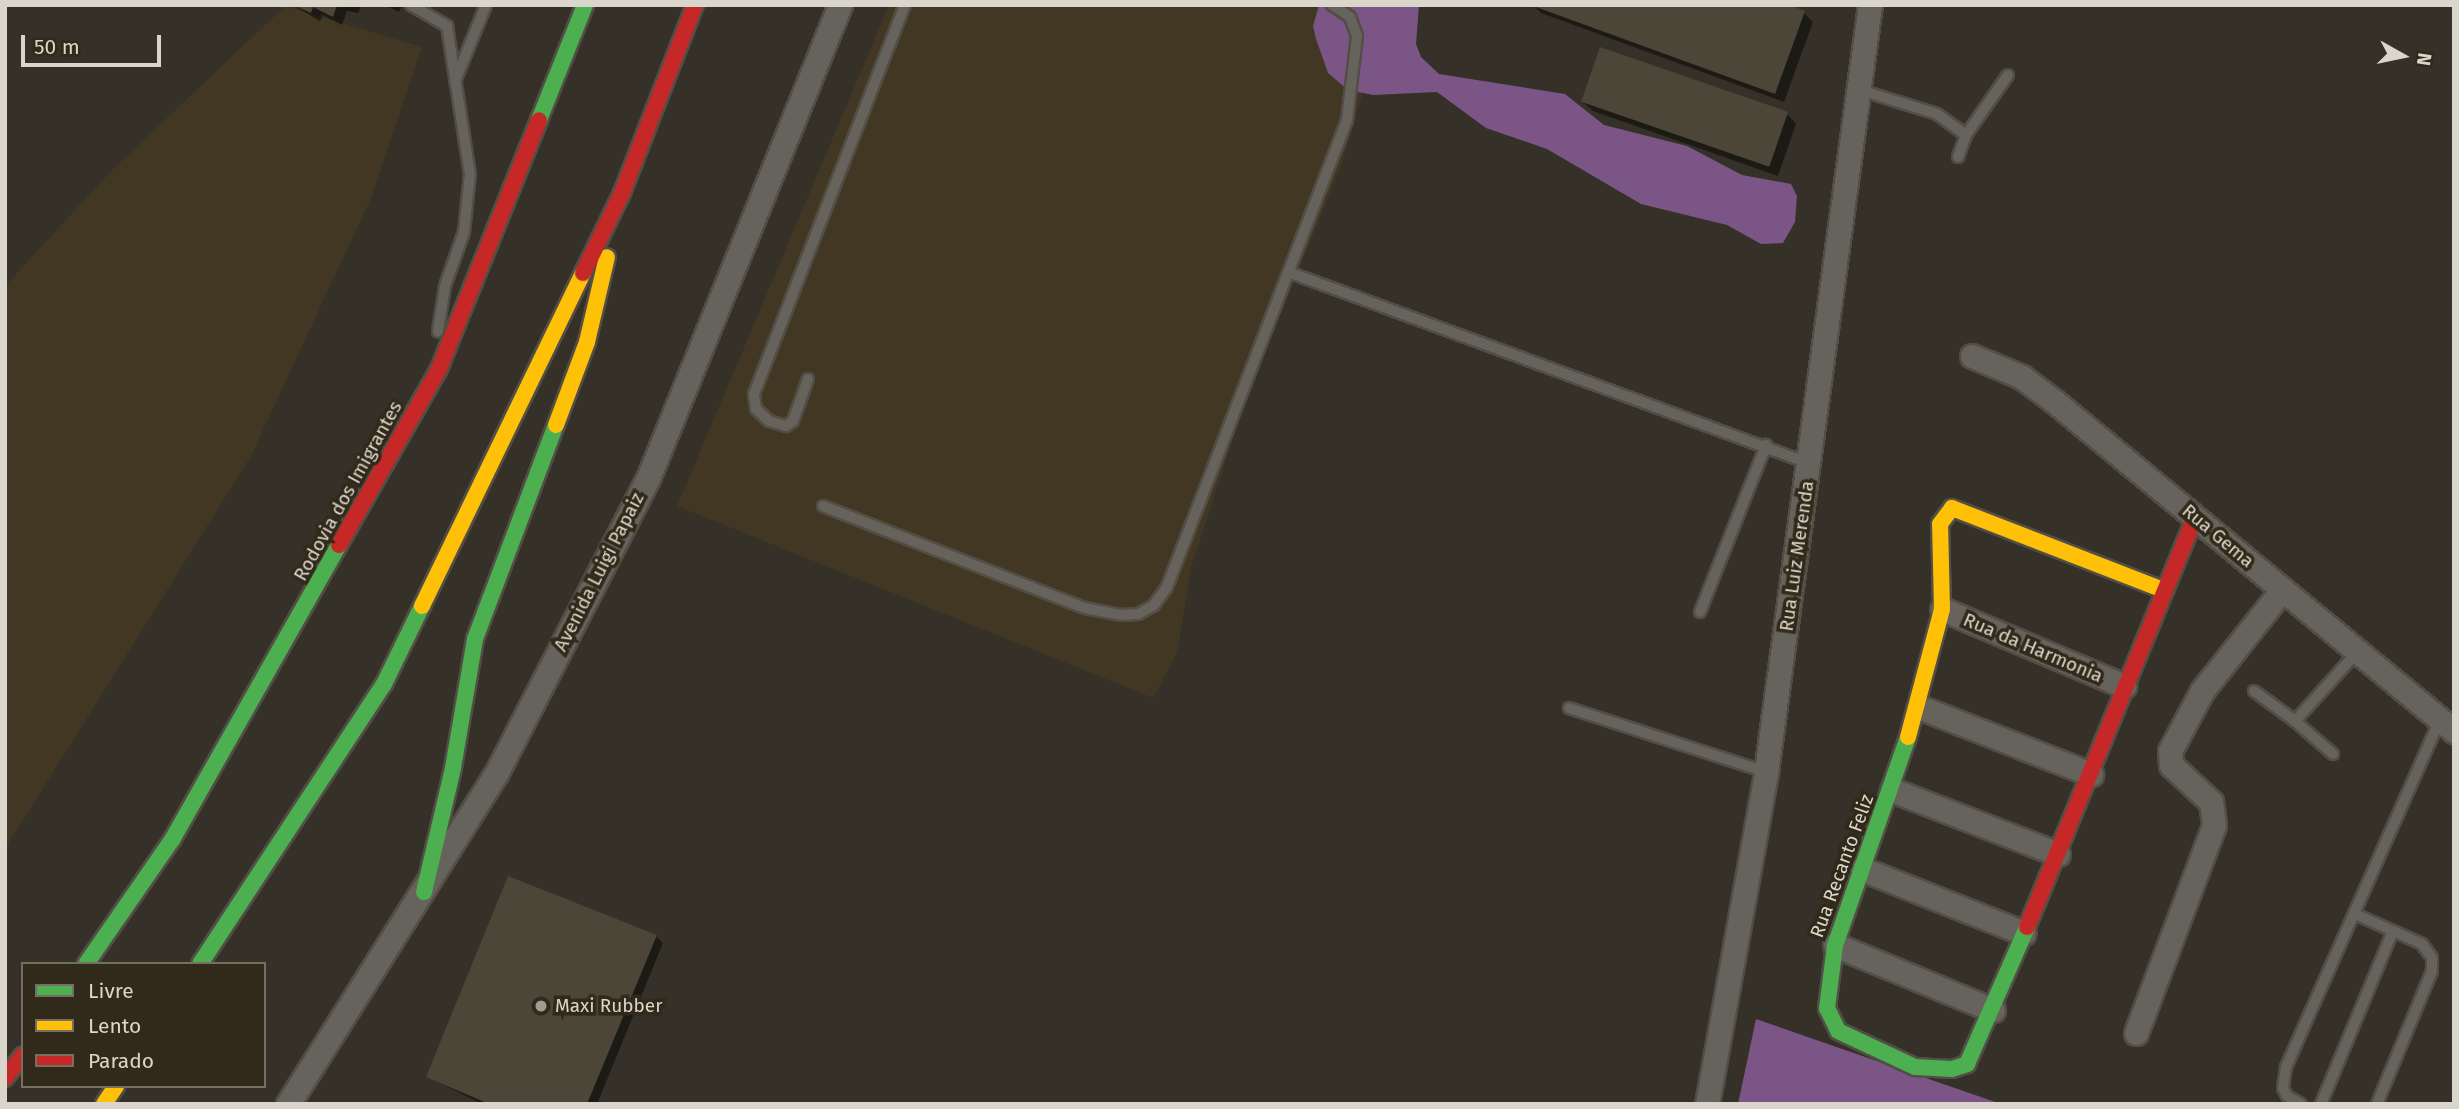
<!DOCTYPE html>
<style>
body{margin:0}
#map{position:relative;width:2459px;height:1109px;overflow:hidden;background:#353129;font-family:"Fira Sans",sans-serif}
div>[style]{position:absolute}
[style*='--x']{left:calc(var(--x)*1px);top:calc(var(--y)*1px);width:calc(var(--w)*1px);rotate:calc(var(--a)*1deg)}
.built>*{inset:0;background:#413722}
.forest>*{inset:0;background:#7a5585}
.shadow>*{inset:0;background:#0007}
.building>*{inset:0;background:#4c4638;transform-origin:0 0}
.roads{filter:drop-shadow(2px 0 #524e46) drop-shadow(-2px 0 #524e46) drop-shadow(0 2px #524e46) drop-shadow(0 -2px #524e46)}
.lane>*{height:10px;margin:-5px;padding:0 5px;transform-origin:5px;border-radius:5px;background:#66635d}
.street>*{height:23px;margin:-11.5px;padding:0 11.5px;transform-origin:11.5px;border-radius:11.5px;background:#66635d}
.fast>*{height:16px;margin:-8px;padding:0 8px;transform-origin:8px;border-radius:8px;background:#4caf50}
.slow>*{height:16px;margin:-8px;padding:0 8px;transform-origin:8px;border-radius:8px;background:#ffc107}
.jam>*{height:16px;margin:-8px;padding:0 8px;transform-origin:8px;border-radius:8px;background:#c62828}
.dots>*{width:19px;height:19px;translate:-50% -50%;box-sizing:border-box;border:4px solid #312919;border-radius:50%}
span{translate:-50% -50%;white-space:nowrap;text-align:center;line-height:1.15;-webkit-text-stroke:7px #312919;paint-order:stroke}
.street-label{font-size:19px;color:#dbd6cc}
.poi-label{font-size:19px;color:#dbd6cc}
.left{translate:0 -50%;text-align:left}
.frame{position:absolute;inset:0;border:7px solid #dbd6cc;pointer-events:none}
.legend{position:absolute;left:21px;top:962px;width:245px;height:126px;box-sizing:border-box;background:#312919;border:2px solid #756e61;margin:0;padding:9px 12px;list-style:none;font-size:21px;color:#dbd6cc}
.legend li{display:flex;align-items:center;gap:14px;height:35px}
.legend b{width:35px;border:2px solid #756e61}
.north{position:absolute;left:2368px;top:21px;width:70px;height:70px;-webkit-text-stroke:5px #312919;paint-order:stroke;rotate:99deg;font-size:19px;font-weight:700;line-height:28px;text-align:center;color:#dbd6cc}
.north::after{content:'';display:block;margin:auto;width:24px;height:32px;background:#dbd6cc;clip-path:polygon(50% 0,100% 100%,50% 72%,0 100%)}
.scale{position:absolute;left:21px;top:35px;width:140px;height:32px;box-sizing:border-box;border:4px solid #dbd6cc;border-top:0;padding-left:9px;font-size:21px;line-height:24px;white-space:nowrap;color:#dbd6cc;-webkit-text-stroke:5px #312919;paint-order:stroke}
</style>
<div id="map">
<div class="built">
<div style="clip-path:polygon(889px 5px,1388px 5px,1342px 164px,1246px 399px,1191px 568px,1177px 653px,1153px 698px,677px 506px)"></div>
<div style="clip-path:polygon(285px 6px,422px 47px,371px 198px,251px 456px,5px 849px,5px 286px,110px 172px)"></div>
</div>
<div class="forest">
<div style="clip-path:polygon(1319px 5px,1419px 5px,1416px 44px,1421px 57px,1439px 74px,1565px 94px,1604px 125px,1687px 146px,1742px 175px,1791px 184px,1797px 196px,1795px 222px,1783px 243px,1761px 244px,1727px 225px,1641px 204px,1547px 149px,1486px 128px,1437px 92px,1373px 95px,1348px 90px,1328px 73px,1316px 39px,1313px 26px)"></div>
<div style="clip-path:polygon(1756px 1019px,2001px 1104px,1738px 1104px)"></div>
</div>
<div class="shadow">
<div style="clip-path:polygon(293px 5px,362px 5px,358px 13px,347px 11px,342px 25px,323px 15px,320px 21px)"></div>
<div style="clip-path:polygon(384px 5px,402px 5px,399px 12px)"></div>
<div style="clip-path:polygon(1533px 5px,1784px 5px,1804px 13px,1813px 22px,1784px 102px,1541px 13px)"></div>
<div style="clip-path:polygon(1583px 102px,1787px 114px,1796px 124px,1778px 176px,1593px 111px)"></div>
<div style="clip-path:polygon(656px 936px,663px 943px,597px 1104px,482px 1104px,428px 1077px)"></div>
</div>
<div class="building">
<div style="clip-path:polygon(293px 5px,337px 5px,333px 17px,313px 7px,311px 13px)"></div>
<div style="clip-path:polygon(1789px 5px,1805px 11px,1775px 94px,1533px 6px)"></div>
<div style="left:1600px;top:47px;width:199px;height:58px;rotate:19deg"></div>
<div style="clip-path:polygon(508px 876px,657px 935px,587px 1104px,489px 1104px,426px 1077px)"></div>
</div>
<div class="roads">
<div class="lane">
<div style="--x:411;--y:5;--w:42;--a:30.3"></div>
<div style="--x:447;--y:26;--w:150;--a:81.2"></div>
<div style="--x:470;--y:174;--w:58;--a:95.9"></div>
<div style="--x:464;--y:232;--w:57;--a:109.4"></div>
<div style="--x:445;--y:286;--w:46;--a:98.8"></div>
<div style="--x:455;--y:81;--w:82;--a:-67.8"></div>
<div style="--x:1860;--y:90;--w:81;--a:17.3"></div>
<div style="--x:1937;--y:114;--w:36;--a:36"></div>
<div style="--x:1958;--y:157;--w:23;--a:-70"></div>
<div style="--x:1966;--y:135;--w:73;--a:-55"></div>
<div style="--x:1291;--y:273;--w:551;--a:20.18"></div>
<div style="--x:808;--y:379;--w:45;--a:109.7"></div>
<div style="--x:793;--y:421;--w:9;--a:144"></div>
<div style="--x:786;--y:426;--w:18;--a:-164"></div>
<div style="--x:769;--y:421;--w:18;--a:-137"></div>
<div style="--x:756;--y:409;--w:15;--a:-98"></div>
<div style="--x:754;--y:394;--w:417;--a:-68.8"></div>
<div style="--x:823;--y:506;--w:281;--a:21.3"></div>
<div style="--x:1085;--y:608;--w:37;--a:11"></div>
<div style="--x:1121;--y:615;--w:17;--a:-3"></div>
<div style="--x:1138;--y:614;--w:18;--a:-29"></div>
<div style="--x:1154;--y:605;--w:22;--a:-54"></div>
<div style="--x:1167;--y:587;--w:500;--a:-68.92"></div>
<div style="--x:1347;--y:120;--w:85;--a:-83.2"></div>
<div style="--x:1357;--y:36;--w:20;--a:-110"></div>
<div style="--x:1350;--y:17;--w:22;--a:-146"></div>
<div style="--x:1700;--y:612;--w:180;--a:-68.4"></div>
<div style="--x:2254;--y:691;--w:51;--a:36.2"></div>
<div style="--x:1569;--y:708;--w:207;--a:18"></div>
<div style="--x:2333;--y:754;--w:50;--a:-139"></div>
<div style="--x:2295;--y:721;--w:94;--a:-48"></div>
<div style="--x:2355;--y:914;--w:73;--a:24.1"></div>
<div style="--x:2422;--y:944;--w:17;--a:54"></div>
<div style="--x:2432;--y:958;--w:13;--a:90"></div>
<div style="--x:2432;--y:971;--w:144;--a:112.5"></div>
<div style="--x:2301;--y:1104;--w:16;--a:-150"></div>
<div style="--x:2287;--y:1096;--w:9;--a:-117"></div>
<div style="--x:2283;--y:1088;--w:21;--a:-82"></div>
<div style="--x:2286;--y:1067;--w:381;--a:-66.1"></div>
<div style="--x:2321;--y:1104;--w:187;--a:-67.4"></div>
</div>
<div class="street">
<div style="--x:1972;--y:356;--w:54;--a:22.8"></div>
<div style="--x:2022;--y:377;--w:40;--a:37"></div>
<div style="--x:2054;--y:401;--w:519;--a:39.52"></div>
<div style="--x:1942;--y:609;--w:198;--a:22.9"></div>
<div style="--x:1919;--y:707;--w:185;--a:21.3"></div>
<div style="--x:1892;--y:790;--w:178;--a:21.1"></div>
<div style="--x:1862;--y:869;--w:174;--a:21.6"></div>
<div style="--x:1835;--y:945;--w:171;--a:22.4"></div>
<div style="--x:2136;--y:1033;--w:222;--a:-69.4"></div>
<div style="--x:2214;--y:825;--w:23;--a:-97"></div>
<div style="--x:2211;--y:802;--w:54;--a:-137.2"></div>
<div style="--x:2171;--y:765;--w:14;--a:-94"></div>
<div style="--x:2170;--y:751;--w:68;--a:-61.9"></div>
<div style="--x:2202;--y:691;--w:129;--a:-51.6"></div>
<div style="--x:288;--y:1104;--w:390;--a:-57.8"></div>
<div style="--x:496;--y:774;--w:335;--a:-62.8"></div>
<div style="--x:649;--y:476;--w:508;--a:-67.93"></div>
<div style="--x:1707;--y:1104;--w:337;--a:-79.9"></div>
<div style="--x:1766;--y:772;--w:774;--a:-82.28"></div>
</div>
<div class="fast">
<div style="--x:539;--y:120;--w:124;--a:-68.2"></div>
<div style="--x:1908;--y:737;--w:220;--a:109.3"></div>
<div style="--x:1835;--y:945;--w:64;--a:97.2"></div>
<div style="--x:1827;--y:1008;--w:25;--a:64"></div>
<div style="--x:1838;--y:1031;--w:85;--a:25.1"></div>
<div style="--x:1915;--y:1067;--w:37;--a:3"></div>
<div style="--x:1952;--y:1069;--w:16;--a:-18"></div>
<div style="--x:1967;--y:1064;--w:150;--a:-66.3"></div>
<div style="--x:424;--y:892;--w:127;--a:-76.8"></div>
<div style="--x:453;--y:768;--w:131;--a:-80.3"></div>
<div style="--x:475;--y:639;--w:229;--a:-69.3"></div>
<div style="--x:86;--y:964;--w:151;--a:-55.3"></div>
<div style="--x:172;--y:840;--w:339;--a:-60.5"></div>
<div style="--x:200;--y:964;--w:335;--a:-56.7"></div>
<div style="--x:384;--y:684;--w:87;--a:-64"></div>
</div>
<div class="slow">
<div style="--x:556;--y:425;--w:89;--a:-69.5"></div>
<div style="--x:587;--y:342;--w:87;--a:-76.8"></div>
<div style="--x:422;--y:606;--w:370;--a:-64.2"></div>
<div style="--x:1908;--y:737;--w:132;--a:-75.1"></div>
<div style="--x:1942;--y:609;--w:85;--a:-91.3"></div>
<div style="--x:1940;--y:524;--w:20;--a:-53"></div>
<div style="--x:1952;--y:508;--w:226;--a:21.2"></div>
<div style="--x:104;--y:1104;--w:22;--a:-56"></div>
</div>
<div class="jam">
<div style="--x:583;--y:273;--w:89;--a:-64"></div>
<div style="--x:622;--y:193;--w:202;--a:-68.8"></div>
<div style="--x:339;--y:545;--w:202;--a:-60.4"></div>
<div style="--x:439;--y:369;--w:268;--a:-68.1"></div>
<div style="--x:2027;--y:927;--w:443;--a:-67.7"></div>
<div style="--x:5;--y:1078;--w:29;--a:-52"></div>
</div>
</div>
<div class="dots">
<div style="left:541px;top:1006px;background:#a19c93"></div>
</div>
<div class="street-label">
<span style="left:348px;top:491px;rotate:-61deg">Rodovia dos Imigrantes</span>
<span style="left:2218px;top:536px;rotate:40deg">Rua Gema</span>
<span style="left:1797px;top:556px;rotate:-82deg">Rua Luiz Merenda</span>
<span style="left:599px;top:572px;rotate:-63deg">Avenida Luigi Papaiz</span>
<span style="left:2033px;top:648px;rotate:23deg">Rua da Harmonia</span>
<span style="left:1842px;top:866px;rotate:-70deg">Rua Recanto Feliz</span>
</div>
<div class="poi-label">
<span class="left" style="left:555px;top:1006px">Maxi Rubber</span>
</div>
<div class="frame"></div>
<ul class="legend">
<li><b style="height:9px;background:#4caf50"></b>Livre</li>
<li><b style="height:9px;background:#ffc107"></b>Lento</li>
<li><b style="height:9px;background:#c62828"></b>Parado</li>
</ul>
<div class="north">N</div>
<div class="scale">50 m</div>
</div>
